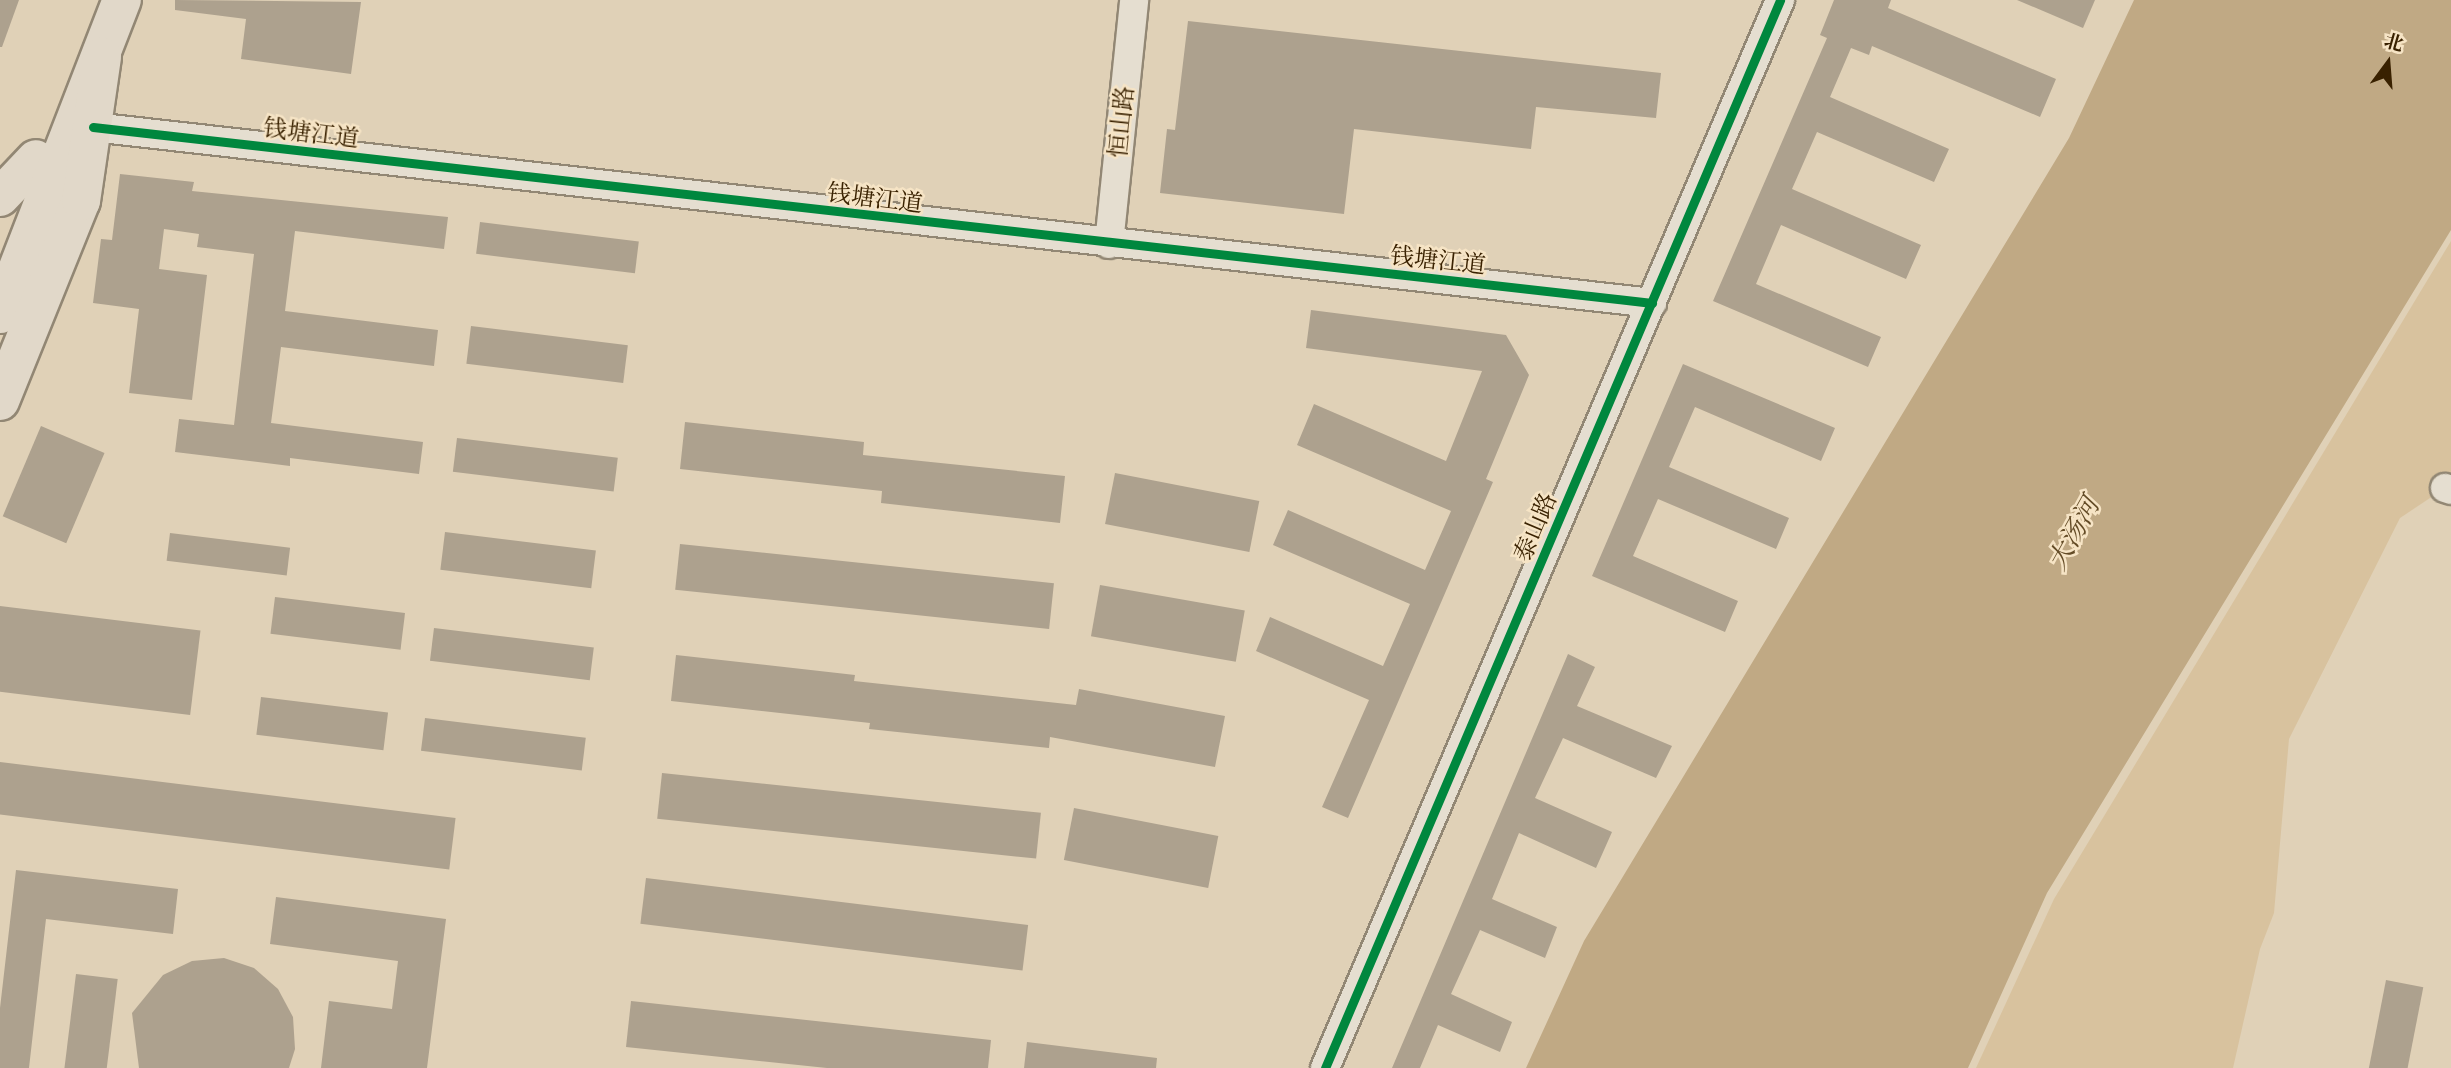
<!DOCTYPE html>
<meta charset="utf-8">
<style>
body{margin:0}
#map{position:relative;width:2451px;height:1068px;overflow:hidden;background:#e0d1b7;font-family:"EB Garamond","Noto Serif SC",serif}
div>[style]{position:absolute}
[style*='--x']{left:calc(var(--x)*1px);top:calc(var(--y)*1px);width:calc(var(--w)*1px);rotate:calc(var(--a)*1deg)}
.green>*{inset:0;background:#d8c29e}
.water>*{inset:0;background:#c0a984}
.building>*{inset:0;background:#ada18e;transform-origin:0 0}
.roads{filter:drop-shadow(2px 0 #928774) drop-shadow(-2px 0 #928774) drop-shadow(0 2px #928774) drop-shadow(0 -2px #928774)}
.minor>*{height:28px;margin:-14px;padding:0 14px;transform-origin:14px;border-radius:14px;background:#e5ded0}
.highway>*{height:38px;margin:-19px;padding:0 19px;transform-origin:19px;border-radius:19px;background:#e1d8c9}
.cycleway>*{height:9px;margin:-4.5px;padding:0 4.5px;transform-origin:4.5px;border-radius:4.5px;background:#00873e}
span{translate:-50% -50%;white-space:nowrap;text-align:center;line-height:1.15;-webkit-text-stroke:5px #f6e4c5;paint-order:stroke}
.street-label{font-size:24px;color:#392100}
.water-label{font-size:26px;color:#634b26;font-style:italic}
.north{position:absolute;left:2353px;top:28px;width:70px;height:70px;-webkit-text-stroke:5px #f6e4c5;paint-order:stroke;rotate:16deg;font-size:19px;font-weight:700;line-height:28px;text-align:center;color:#392100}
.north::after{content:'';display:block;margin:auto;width:24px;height:32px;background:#392100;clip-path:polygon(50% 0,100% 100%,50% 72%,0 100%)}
</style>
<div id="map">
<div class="green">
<div style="clip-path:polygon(2451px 241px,2451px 478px,2445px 488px,2400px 518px,2289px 739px,2274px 913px,2260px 949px,2233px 1068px,1976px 1068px,2054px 899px)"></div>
</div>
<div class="water">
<div style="clip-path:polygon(2134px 0,2451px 0,2451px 230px,2047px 893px,1968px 1068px,1526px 1068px,1584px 941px,2069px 138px)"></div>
</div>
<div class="building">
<div style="clip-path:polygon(0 0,19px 0,2px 47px,0 47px)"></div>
<div style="clip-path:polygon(175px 0,361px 2px,351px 74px,241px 59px,246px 19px,175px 10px)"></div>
<div style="clip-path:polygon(1834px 0,1891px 0,1888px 8px,2056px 79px,2040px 117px,1872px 46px,1869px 55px,1851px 48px,1830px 97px,1949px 149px,1934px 182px,1817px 132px,1792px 189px,1921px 245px,1906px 279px,1781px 225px,1756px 284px,1881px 337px,1868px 367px,1713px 301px,1827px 38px,1820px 35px)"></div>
<div style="clip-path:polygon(2017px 0,2095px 0,2083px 28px)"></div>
<div style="clip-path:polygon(1188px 21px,1661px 73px,1656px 118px,1536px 107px,1531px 149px,1354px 129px,1344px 214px,1160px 193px,1167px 129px,1175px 130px)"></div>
<div style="clip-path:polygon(120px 174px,194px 182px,192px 191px,448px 217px,444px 249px,295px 231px,285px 311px,438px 330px,434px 366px,281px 347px,271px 423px,423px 442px,419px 474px,290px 458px,290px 466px,175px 452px,179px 419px,234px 425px,254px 254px,197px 247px,199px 234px,164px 229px,159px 269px,207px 275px,192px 400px,129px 393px,139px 309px,93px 303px,101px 239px,112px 240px)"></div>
<div style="left:480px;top:222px;width:160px;height:32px;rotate:7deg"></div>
<div style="clip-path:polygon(1311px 310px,1506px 335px,1529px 375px,1486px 479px,1493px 482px,1348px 818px,1322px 807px,1369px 700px,1256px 651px,1270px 617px,1383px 666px,1410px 604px,1273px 545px,1288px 510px,1425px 570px,1451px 511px,1297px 445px,1314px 404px,1446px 461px,1482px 371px,1306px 348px)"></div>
<div style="left:471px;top:326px;width:158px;height:38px;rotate:7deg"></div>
<div style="clip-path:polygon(1683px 364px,1835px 428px,1821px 461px,1695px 407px,1669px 467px,1789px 518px,1776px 549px,1658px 499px,1633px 556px,1738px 601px,1725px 632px,1592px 576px)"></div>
<div style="clip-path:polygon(685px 422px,864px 442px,863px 455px,1065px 476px,1060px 523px,881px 503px,882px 491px,680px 469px)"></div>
<div style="left:41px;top:426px;width:69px;height:98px;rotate:23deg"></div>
<div style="left:457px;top:438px;width:162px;height:34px;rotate:7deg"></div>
<div style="left:1115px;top:473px;width:147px;height:52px;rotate:11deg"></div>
<div style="left:445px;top:532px;width:152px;height:38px;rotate:7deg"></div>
<div style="left:170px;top:533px;width:121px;height:28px;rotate:7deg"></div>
<div style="left:680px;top:544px;width:376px;height:46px;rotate:6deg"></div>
<div style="left:1100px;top:585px;width:147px;height:52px;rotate:10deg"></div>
<div style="left:275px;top:597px;width:131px;height:37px;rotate:7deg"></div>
<div style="left:0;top:606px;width:202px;height:85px;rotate:7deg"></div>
<div style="left:434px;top:628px;width:161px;height:33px;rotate:7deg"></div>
<div style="clip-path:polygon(1568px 654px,1595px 667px,1577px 706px,1672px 746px,1656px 778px,1563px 738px,1535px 798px,1612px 832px,1596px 868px,1519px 833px,1492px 899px,1557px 927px,1545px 958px,1480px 930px,1451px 994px,1512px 1022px,1500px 1052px,1438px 1025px,1420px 1068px,1392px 1068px)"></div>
<div style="clip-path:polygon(676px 655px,855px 675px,854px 681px,1076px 705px,1079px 689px,1225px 716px,1215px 767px,1050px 737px,1049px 748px,869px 729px,870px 723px,671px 701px)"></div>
<div style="left:261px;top:697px;width:128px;height:38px;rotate:7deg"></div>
<div style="left:425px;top:718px;width:162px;height:33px;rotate:7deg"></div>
<div style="left:0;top:762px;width:459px;height:52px;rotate:7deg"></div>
<div style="left:662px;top:773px;width:381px;height:46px;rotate:6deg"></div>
<div style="left:1074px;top:808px;width:147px;height:53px;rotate:11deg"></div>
<div style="clip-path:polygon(16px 870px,178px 889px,173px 934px,46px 919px,29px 1068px,0 1068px,0 1008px)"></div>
<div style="left:646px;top:878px;width:385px;height:46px;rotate:7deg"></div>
<div style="clip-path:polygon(276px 897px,446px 919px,427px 1068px,321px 1068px,329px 1001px,392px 1009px,398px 961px,270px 944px)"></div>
<div style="clip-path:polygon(224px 958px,254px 968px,278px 989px,293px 1017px,295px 1049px,289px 1068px,139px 1068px,132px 1013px,163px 975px,192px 961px)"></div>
<div style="left:76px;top:974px;width:42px;height:95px;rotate:7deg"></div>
<div style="left:2386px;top:980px;width:38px;height:90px;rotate:11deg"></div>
<div style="clip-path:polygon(631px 1001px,991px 1040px,988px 1068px,827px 1068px,626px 1047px)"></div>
<div style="clip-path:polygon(1027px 1042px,1157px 1058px,1156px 1068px,1024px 1068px)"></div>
</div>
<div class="roads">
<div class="minor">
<div style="--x:93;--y:127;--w:1569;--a:6.44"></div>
<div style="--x:1109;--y:244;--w:245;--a:-84.1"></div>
<div style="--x:2445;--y:488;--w:6;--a:18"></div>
<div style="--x:1325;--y:1068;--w:1161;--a:-66.92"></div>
</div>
<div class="highway">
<div style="--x:0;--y:197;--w:52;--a:-46.5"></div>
<div style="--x:0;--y:314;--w:337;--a:-68.8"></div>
<div style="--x:0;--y:401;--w:216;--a:-68"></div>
<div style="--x:81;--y:201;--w:146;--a:-81.7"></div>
</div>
</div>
<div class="cycleway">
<div style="--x:93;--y:127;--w:1569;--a:6.44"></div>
<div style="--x:1325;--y:1068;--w:1161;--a:-66.92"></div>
</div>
<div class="street-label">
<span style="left:1121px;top:122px;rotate:-84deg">恒山路</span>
<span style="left:311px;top:133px;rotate:7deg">钱塘江道</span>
<span style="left:875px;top:198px;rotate:7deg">钱塘江道</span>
<span style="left:1438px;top:260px;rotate:6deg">钱塘江道</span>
<span style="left:1535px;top:527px;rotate:-67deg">泰山路</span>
</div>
<div class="water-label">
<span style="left:2074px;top:534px;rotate:-61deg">大汤河</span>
</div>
<div class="north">北</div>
</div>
